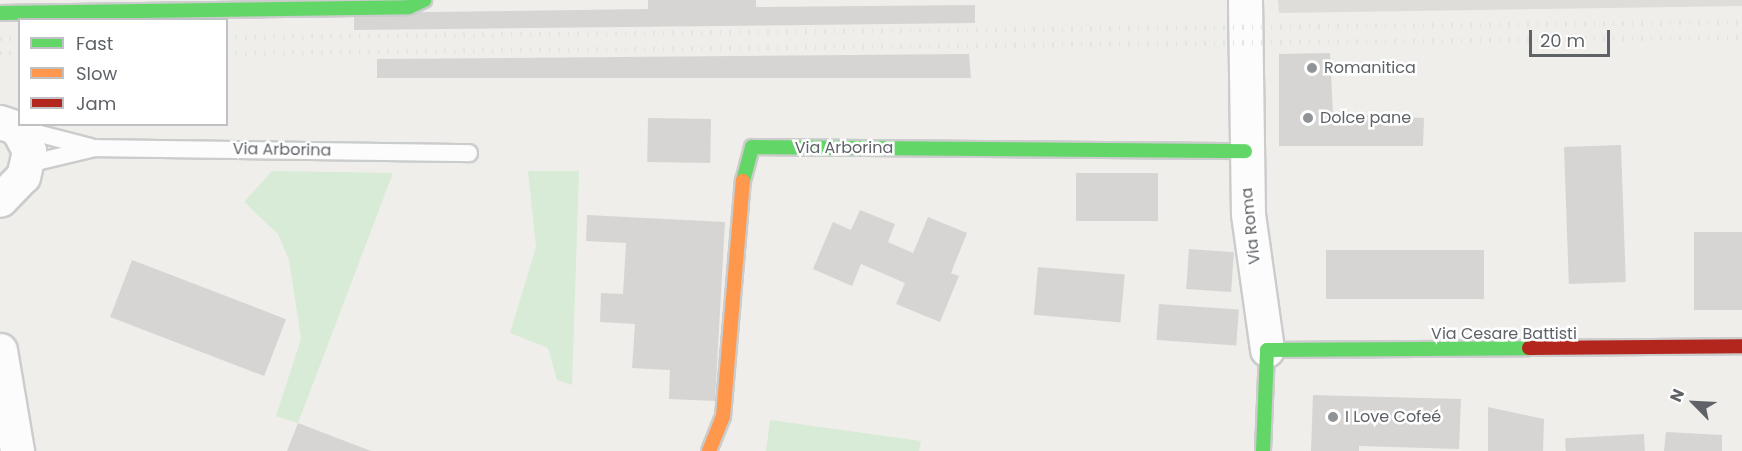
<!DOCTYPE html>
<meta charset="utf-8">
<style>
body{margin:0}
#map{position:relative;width:1742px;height:451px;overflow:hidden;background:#efeeea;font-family:Poppins,sans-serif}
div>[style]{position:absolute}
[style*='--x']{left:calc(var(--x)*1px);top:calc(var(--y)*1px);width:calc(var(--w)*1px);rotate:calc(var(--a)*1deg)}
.industrial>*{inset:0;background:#dfddda}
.green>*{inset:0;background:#d8ebd6}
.building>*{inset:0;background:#d6d5d3;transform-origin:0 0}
.roads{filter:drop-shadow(2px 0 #cbcccc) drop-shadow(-2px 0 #cbcccc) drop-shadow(0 2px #cbcccc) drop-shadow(0 -2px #cbcccc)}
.lane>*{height:16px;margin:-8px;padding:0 8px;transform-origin:8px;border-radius:8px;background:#fdfcfc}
.street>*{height:33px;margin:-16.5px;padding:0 16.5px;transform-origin:16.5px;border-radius:16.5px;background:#fdfcfc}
.fast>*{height:14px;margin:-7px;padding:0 7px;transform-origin:7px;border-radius:7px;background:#63d668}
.slow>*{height:14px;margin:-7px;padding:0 7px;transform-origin:7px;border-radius:7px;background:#ff974d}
.jam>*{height:14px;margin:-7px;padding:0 7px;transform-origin:7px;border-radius:7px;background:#b3261e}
.rail>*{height:4.5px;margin-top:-2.25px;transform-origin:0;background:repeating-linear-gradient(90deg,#e4e4e4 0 1.5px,transparent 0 9.5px)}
.dots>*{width:16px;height:16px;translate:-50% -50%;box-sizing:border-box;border:3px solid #fff;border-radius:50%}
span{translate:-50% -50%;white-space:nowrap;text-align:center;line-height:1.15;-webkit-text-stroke:5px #fff;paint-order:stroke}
.poi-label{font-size:16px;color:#5f6368}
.left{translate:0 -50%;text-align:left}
.street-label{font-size:16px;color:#5f6368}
.legend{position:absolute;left:18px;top:18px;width:210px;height:108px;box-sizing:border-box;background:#fff;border:2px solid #bfc1c3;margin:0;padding:8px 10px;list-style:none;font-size:18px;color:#5f6368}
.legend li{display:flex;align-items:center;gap:12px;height:30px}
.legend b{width:30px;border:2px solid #bfc1c3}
.north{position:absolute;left:1664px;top:373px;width:60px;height:60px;-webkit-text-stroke:4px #fff;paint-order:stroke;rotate:294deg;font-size:16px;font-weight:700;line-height:24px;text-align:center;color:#5f6368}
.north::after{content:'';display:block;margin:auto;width:21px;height:27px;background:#5f6368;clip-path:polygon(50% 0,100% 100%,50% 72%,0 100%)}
.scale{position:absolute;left:1529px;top:30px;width:81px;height:27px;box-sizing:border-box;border:3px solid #5f6368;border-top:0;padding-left:8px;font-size:18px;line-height:21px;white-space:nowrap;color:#5f6368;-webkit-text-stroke:4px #fff;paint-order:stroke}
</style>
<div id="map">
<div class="industrial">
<div style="clip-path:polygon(1278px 0,1742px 0,1742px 6px,1279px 13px)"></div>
</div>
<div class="green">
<div style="clip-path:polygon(272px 171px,393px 173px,298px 423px,276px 416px,301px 339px,289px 260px,278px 234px,244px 202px)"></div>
<div style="clip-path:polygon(528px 171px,579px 171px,572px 385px,557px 380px,548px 348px,510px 333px,536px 247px)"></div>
<div style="clip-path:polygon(770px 420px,921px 441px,919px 451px,766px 451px)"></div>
</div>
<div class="building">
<div style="clip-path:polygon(648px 0,756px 0,756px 7px,975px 5px,975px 23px,354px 30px,354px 13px,648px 9px)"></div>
<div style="clip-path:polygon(1330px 53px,1333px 114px,1424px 118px,1423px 146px,1279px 146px,1279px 54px)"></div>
<div style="clip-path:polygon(969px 54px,971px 78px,377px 78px,377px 59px)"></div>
<div style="left:648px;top:118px;width:63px;height:44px;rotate:1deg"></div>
<div style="left:1621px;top:145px;width:137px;height:57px;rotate:88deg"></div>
<div style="left:1076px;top:173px;width:82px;height:48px"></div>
<div style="clip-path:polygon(860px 210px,895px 224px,888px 242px,913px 253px,928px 217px,967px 233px,951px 273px,959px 276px,940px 322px,896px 304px,905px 283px,861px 264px,852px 286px,813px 269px,833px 222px,851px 230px)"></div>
<div style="clip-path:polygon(587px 215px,725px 222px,715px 401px,669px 399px,670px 370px,632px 368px,635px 324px,600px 322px,601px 293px,623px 294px,626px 243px,586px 241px)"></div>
<div style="left:1742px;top:232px;width:78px;height:48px;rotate:90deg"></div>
<div style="left:1189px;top:249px;width:45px;height:40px;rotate:4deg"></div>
<div style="left:1326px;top:250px;width:158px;height:49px"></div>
<div style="left:132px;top:260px;width:165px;height:61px;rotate:21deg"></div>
<div style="left:1038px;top:267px;width:87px;height:48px;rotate:5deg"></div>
<div style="left:1159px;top:304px;width:80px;height:36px;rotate:4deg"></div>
<div style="clip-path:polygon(1313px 395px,1461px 399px,1459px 449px,1359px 446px,1359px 451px,1311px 451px)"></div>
<div style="clip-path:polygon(1488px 407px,1544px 419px,1543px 451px,1488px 451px)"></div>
<div style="clip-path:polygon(298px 423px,371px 451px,287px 451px)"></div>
<div style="clip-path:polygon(1666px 432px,1722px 435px,1722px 451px,1664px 451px)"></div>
<div style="left:1644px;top:434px;width:17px;height:79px;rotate:87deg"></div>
</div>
<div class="roads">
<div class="lane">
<div style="--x:17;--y:128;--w:76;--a:14.4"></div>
<div style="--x:28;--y:164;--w:69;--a:-13.4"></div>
<div style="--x:95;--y:148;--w:374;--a:0.8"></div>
</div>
<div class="street">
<div style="--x:1245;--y:0;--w:214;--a:89.2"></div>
<div style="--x:1248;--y:214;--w:137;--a:82"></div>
<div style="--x:0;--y:122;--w:18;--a:19"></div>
<div style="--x:17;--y:128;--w:26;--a:62"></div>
<div style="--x:29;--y:151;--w:26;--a:103"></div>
<div style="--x:23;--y:176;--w:33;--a:134"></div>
<div style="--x:0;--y:350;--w:102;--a:80.4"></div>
</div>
<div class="fast">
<div style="--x:0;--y:13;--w:409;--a:-0.8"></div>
<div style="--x:409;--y:7;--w:17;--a:-25"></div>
<div style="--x:743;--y:181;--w:35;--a:-75"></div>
<div style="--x:752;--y:147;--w:493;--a:0.5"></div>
<div style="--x:1263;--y:451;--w:101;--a:-87.7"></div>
<div style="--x:1267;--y:350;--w:262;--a:-0.4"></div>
</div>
<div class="slow">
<div style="--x:709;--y:451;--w:37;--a:-68"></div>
<div style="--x:723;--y:417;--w:237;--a:-85.2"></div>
</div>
<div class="jam">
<div style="--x:1529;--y:348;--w:213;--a:-0.5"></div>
</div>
</div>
<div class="rail">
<div style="--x:226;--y:37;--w:1516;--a:-0.57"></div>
<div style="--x:0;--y:39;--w:20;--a:0"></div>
<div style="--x:0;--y:53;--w:20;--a:0"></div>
<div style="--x:226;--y:53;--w:1516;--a:-0.6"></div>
</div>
<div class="dots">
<div style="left:1312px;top:68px;background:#919496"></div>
<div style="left:1308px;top:118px;background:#919496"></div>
<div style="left:1333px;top:417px;background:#919496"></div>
</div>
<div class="poi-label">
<span class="left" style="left:1324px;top:68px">Romanitica</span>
<span class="left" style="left:1320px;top:118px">Dolce pane</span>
<span class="left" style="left:1345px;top:417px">I Love Cofeé</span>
</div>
<div class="street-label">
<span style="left:844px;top:148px">Via Arborina</span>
<span style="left:282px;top:150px;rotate:1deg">Via Arborina</span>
<span style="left:1251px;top:226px;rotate:-96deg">Via Roma</span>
<span style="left:1504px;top:334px">Via Cesare Battisti</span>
</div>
<ul class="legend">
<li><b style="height:8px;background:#63d668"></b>Fast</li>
<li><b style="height:8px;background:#ff974d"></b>Slow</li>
<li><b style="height:8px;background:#b3261e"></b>Jam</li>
</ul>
<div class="north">N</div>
<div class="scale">20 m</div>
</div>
